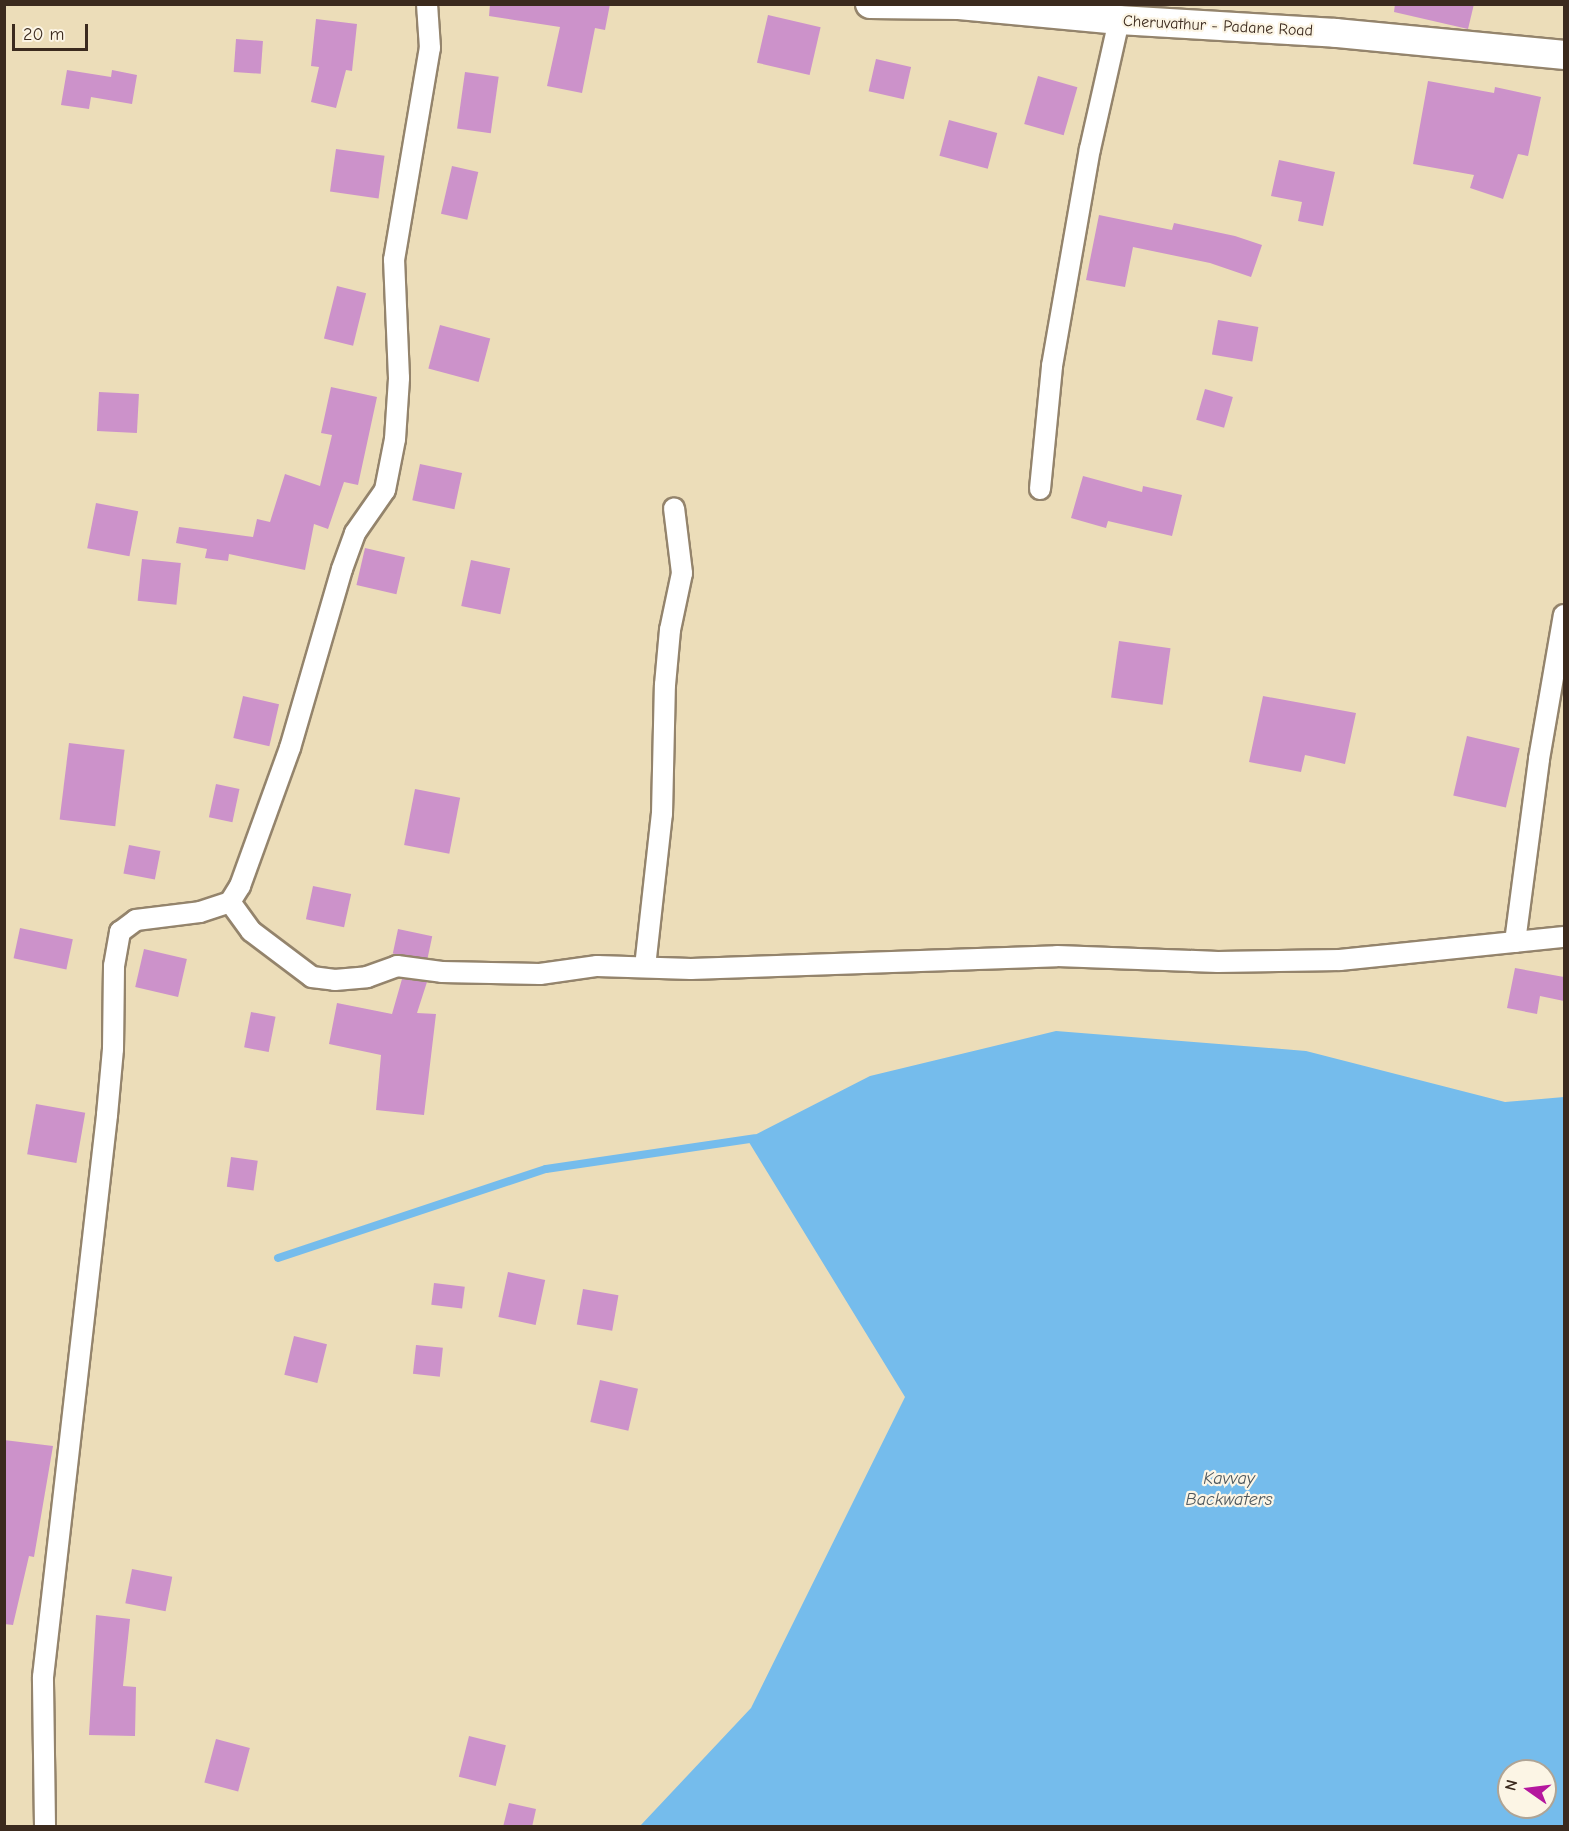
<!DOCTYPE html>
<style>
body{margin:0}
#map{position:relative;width:1569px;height:1831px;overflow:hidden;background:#ecddb9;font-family:"Comic Neue",sans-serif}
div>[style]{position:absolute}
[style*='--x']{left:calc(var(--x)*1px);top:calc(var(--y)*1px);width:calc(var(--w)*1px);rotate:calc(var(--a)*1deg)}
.water>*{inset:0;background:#75bcec}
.stream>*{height:8px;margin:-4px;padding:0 4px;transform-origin:4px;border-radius:4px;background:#75bcec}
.building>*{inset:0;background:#cc92ca;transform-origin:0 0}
.roads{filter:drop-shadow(2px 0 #94846c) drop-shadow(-2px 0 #94846c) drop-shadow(0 2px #94846c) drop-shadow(0 -2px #94846c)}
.minor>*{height:20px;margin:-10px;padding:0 10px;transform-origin:10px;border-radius:10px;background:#fff}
.secondary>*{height:28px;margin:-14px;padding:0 14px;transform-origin:14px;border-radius:14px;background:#fff}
span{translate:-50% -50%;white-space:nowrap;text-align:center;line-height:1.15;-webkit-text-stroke:4.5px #fcf5e5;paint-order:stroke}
.street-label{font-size:16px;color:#3b2a1e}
.water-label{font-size:18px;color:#4c565c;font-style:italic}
.frame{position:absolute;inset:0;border:6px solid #3b2a1e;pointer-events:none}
.north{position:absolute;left:1497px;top:1759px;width:60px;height:60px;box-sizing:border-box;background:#fcf5e5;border:2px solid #afa495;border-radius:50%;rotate:284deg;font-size:16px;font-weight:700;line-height:24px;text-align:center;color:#3b2a1e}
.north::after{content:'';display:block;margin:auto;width:21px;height:27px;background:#b5179e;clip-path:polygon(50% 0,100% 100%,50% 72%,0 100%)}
.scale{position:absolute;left:12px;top:24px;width:76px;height:27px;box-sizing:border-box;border:3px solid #3b2a1e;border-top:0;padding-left:8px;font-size:18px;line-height:21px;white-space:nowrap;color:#3b2a1e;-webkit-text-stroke:4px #fcf5e5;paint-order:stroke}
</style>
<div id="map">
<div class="water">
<div style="clip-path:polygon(evenodd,1056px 1031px,1306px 1051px,1505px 1102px,1564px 1097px,1564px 1826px,640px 1826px,751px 1708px,905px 1397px,747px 1139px,870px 1076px,1056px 1031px,1509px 1771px,1545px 1771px,1545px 1807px,1509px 1807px,1509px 1771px)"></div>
</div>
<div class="stream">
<div style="--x:278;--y:1258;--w:282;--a:-18.4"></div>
<div style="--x:546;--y:1169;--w:211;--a:-8.4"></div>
</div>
<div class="building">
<div style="clip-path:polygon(490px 4px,610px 4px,605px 30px,595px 28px,582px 93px,547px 86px,560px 27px,489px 16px)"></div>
<div style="clip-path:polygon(1395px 4px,1474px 4px,1468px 29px,1394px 12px)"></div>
<div style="left:768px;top:15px;width:54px;height:49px;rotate:13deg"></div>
<div style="clip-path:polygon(316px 19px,357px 24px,352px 71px,346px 70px,336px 108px,311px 102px,319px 67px,311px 66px)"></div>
<div style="left:236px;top:39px;width:27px;height:33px;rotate:4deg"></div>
<div style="left:876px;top:59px;width:36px;height:33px;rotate:13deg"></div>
<div style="clip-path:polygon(67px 70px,111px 77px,112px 70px,137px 75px,132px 104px,91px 97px,89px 109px,61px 105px)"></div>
<div style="left:465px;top:72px;width:34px;height:57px;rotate:8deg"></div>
<div style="left:1038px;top:76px;width:41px;height:50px;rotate:16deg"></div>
<div style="clip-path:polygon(1428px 81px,1494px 93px,1495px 87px,1541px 97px,1528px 156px,1518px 154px,1503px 199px,1470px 188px,1474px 175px,1413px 164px)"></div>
<div style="left:949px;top:120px;width:50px;height:37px;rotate:15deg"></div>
<div style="left:336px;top:149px;width:49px;height:43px;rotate:8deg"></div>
<div style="clip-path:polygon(1279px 160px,1335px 172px,1323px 226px,1298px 221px,1302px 202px,1271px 196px)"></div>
<div style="left:452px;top:166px;width:27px;height:49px;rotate:13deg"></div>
<div style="clip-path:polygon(1099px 215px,1172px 230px,1174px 223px,1235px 236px,1262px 245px,1251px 277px,1210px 263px,1133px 247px,1125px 287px,1086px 280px)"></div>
<div style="left:337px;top:286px;width:30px;height:54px;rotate:14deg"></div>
<div style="left:1218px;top:320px;width:41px;height:35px;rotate:10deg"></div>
<div style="left:440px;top:325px;width:52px;height:45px;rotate:15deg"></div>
<div style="clip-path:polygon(331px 387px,377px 397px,358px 485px,344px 482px,328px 529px,314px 524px,305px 570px,229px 554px,228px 561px,205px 558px,207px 549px,176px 543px,179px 527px,253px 537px,257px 519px,270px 522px,285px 474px,320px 486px,332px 435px,321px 433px)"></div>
<div style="left:1205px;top:389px;width:29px;height:32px;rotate:16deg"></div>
<div style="left:99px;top:392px;width:40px;height:39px;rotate:3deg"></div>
<div style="left:420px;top:464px;width:43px;height:37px;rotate:12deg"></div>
<div style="clip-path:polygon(1083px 476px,1142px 492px,1143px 486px,1182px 495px,1172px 536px,1108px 521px,1106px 528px,1071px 518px)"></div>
<div style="left:96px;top:503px;width:43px;height:46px;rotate:11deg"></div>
<div style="left:365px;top:548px;width:41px;height:38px;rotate:13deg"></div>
<div style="left:142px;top:559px;width:39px;height:42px;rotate:6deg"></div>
<div style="left:471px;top:560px;width:40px;height:47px;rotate:12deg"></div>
<div style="left:1119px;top:641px;width:52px;height:57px;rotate:8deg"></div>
<div style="left:243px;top:696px;width:37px;height:43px;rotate:13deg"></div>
<div style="clip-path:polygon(1263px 696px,1356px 713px,1345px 764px,1305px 755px,1301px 772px,1249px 762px)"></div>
<div style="left:1467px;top:736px;width:54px;height:61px;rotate:13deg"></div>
<div style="left:69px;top:743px;width:56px;height:77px;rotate:7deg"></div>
<div style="left:216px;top:784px;width:24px;height:34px;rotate:12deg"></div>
<div style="left:415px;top:789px;width:46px;height:57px;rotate:11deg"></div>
<div style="left:129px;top:845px;width:32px;height:29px;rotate:11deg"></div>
<div style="left:313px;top:886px;width:39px;height:34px;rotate:12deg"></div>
<div style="left:20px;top:928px;width:54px;height:31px;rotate:12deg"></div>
<div style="left:398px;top:929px;width:35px;height:25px;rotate:12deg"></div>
<div style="left:144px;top:949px;width:44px;height:39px;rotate:13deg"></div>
<div style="clip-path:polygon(1515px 968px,1564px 977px,1564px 1001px,1540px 996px,1537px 1014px,1507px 1008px)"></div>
<div style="clip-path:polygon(402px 979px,427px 982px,417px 1013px,436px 1014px,424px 1115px,376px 1110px,381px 1055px,329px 1044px,337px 1003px,392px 1014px)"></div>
<div style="left:251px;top:1012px;width:25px;height:36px;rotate:11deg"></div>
<div style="left:36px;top:1104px;width:50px;height:51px;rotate:10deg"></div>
<div style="left:231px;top:1157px;width:27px;height:30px;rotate:8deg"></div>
<div style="left:508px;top:1272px;width:38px;height:46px;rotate:12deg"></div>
<div style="left:434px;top:1283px;width:31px;height:22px;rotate:7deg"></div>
<div style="left:583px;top:1289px;width:36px;height:36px;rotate:10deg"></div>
<div style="left:294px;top:1336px;width:34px;height:40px;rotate:14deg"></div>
<div style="left:416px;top:1345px;width:27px;height:29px;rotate:6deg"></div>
<div style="left:600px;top:1380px;width:39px;height:43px;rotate:13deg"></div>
<div style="clip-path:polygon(4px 1440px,53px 1446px,34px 1557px,29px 1556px,13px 1625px,4px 1624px)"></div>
<div style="left:132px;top:1569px;width:41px;height:35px;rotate:11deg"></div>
<div style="clip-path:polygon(96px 1615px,130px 1619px,123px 1686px,136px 1687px,135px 1736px,89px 1735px)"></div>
<div style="left:469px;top:1736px;width:38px;height:42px;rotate:14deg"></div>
<div style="left:216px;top:1739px;width:35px;height:45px;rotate:15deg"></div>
<div style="clip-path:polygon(509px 1803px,536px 1809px,532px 1827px,503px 1827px)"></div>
</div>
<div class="roads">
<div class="minor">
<div style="--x:1040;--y:489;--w:124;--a:-84.4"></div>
<div style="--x:1052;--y:366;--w:220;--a:-80.1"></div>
<div style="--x:1090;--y:149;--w:132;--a:-77.3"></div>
<div style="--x:230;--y:902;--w:36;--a:54"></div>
<div style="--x:251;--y:931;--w:76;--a:37"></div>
<div style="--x:312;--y:977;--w:23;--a:7"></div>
<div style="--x:335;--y:980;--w:32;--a:-5"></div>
<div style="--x:367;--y:977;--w:32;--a:-20"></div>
<div style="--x:397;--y:966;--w:45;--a:7.6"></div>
<div style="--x:442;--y:972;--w:98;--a:1.2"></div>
<div style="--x:540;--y:974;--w:58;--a:-8"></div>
<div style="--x:597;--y:966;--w:94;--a:1.8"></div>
<div style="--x:691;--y:969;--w:366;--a:-2"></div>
<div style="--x:1057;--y:956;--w:161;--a:2.1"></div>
<div style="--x:1218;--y:962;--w:122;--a:-0.9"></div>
<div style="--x:1340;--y:960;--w:225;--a:-5.9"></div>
<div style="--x:1515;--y:942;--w:185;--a:-82.5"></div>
<div style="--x:1539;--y:759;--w:146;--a:-80.2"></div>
<div style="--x:645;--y:967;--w:154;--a:-83.7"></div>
<div style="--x:662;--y:814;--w:129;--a:-88.7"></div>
<div style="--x:665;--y:685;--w:55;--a:-84.8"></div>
<div style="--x:670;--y:630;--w:58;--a:-78.1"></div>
<div style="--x:682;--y:573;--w:65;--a:-97"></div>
<div style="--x:45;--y:1826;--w:149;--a:-90.8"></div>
<div style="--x:43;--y:1677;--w:566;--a:-83.5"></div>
<div style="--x:107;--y:1115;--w:66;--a:-84.8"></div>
<div style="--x:113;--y:1049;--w:83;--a:-89.3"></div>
<div style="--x:114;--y:966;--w:35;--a:-80"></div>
<div style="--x:120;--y:932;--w:20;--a:-37"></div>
<div style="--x:136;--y:920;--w:64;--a:-7.1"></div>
<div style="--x:200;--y:912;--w:32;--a:-18"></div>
<div style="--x:230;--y:902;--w:19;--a:-58"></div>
<div style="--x:240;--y:886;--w:147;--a:-70.1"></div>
<div style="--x:290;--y:748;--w:186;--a:-73.8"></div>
<div style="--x:342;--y:569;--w:38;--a:-70"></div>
<div style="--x:355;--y:533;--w:52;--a:-55.1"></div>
<div style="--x:385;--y:490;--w:52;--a:-78.9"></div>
<div style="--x:395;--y:439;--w:61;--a:-86.2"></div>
<div style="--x:399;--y:378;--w:118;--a:-92.4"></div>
<div style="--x:394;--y:260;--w:215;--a:-80.4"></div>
<div style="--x:430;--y:48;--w:44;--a:-93.9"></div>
</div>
<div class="secondary">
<div style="--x:870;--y:4;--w:89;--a:0.6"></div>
<div style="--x:959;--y:5;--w:161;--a:5.4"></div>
<div style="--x:1119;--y:20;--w:217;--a:3.4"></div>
<div style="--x:1336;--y:33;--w:229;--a:5.5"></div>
</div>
</div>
<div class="street-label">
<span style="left:1218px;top:26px;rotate:3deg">Cheruvathur - Padane Road</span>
</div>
<div class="water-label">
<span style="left:1229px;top:1490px">Kavvay<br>Backwaters</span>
</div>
<div class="frame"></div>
<div class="north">N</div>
<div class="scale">20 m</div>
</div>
